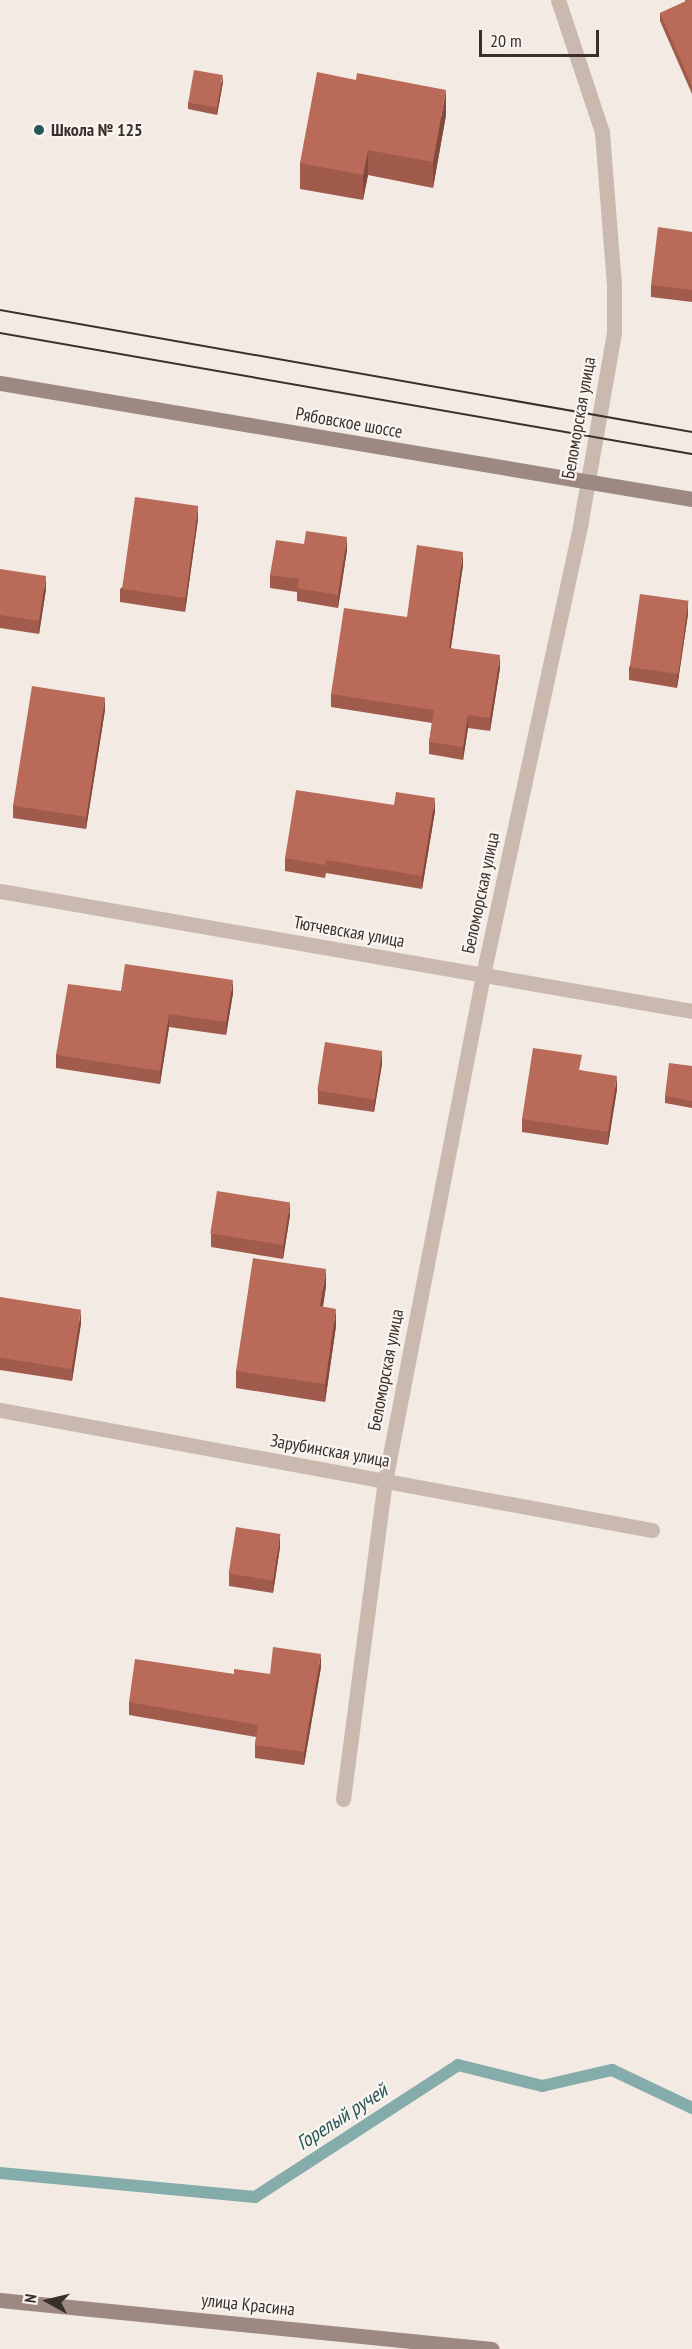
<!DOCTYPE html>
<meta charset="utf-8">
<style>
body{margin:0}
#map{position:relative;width:692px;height:2349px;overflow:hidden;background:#f2eae3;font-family:"PT Sans Narrow",sans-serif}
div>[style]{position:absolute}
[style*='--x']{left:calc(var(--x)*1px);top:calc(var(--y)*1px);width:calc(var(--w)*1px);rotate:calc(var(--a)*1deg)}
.stream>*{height:12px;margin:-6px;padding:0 6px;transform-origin:6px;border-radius:6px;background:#84acab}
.minor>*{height:15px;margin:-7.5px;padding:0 7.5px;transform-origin:7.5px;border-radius:7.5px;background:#c9b9af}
.secondary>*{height:15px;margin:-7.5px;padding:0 7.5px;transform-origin:7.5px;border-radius:7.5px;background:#9d8981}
.tram>*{height:1.5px;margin:-0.75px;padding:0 0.75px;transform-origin:0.75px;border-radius:0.75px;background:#39302c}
.wall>*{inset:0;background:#a05b4c}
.shaded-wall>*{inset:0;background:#824a3e}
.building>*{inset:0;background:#ba6a58;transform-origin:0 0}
.dots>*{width:16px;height:16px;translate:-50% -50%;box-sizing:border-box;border:3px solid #f9f4ef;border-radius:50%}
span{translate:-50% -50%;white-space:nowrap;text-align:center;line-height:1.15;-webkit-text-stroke:4.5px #f9f4ef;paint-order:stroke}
.poi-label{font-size:18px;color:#39302c;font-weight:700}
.left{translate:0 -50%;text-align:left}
.street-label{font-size:18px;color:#39302c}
.water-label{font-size:20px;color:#265656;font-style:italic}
.north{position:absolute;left:18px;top:2271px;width:60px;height:60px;-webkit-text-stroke:4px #f9f4ef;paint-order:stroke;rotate:278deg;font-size:16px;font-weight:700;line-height:24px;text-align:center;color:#39302c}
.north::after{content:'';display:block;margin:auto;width:21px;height:27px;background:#39302c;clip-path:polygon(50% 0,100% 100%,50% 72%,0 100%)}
.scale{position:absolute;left:479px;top:30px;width:120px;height:27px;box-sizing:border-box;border:3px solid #39302c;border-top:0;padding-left:8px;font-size:18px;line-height:21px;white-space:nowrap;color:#39302c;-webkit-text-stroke:4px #f9f4ef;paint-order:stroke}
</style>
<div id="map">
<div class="stream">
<div style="--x:0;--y:2173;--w:256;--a:5.4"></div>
<div style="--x:255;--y:2197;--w:242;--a:-33"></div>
<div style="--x:458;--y:2065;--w:87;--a:14"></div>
<div style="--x:542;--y:2086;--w:72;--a:-12.9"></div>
<div style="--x:612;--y:2070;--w:89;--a:25.4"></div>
</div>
<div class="minor">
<div style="--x:0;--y:891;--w:702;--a:9.84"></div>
<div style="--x:0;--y:1410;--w:663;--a:10.43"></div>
<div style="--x:343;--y:1799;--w:321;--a:-82.5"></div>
<div style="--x:385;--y:1481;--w:515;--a:-79.04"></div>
<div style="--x:483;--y:975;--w:465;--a:-77.8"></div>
<div style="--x:581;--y:520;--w:191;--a:-80"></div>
<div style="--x:614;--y:332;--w:47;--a:-90"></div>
<div style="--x:614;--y:285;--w:153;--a:-94.5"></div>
<div style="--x:602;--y:132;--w:139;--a:-108.4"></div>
</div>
<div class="secondary">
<div style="--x:0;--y:383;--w:702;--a:9.52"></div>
<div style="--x:0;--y:2300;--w:494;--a:5.7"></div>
</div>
<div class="tram">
<div style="--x:0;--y:310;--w:703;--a:10"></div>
<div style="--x:0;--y:333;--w:702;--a:9.92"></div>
</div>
<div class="wall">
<div style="clip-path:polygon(685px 0,692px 0,692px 94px,660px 21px,660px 13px,686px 2px)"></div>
<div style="clip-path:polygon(223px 82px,217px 115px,188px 109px,188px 102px)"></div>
<div style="clip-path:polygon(446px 115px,433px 188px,368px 175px,363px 200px,300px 189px,300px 163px)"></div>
<div style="clip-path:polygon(692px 232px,692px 302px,651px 297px,651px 285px)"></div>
<div style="clip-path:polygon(198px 519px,185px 612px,120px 602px,120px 589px)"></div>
<div style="clip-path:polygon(347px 550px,338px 608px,297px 601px,297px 592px,270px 588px,270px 575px)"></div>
<div style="clip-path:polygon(463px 565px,451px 648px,500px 668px,490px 731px,468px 728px,463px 760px,429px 754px,429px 742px,432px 723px,331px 707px,331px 694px,407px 617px)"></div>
<div style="clip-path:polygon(0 569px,46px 589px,39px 634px,0 628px)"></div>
<div style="clip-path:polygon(688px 614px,677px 688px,629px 680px,629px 667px)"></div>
<div style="clip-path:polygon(105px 710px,86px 829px,13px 818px,13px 805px)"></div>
<div style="clip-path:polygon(435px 811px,422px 889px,326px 873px,325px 878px,285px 871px,285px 858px)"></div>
<div style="clip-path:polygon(121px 991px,233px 993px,226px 1035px,169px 1027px,160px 1084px,56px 1068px,56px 1055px)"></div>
<div style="clip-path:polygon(382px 1064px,374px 1112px,318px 1104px,318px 1090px)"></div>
<div style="clip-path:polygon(692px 1066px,692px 1108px,665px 1103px,665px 1096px)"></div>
<div style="clip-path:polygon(581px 1070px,617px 1089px,608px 1145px,522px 1132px,522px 1119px)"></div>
<div style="clip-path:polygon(290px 1215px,283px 1259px,211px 1247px,211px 1234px)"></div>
<div style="clip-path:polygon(326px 1286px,323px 1307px,336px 1326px,325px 1402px,236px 1388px,236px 1371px)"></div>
<div style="clip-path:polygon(0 1297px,81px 1323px,72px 1381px,0 1370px)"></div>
<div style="clip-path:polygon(280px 1547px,273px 1593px,229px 1586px,229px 1573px)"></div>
<div style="clip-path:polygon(321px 1667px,304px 1765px,255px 1758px,255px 1745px,256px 1737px,129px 1715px,129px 1702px,234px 1674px,270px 1674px)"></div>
</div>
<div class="shaded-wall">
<div style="clip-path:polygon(223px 75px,223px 82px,217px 115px,217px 108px)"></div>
<div style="clip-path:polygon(446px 90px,446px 115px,433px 188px,433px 162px)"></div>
<div style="clip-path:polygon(368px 150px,368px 175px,363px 200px,363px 175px)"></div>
<div style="clip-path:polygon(198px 506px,198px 519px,185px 612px,185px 599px)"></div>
<div style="clip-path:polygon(347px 537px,347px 550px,338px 608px,338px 595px)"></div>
<div style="clip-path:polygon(463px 552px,463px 565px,449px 660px,449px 648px)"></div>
<div style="clip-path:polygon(46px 576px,46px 589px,39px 634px,39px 621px)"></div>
<div style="clip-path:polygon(688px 601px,688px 614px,677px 688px,677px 675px)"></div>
<div style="clip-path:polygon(500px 655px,500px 668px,490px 731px,490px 718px)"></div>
<div style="clip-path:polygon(105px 697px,105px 710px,86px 829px,86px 816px)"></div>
<div style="clip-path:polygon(468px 715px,468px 728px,463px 760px,463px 747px)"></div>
<div style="clip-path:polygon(435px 798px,435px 811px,422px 889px,422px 876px)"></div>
<div style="clip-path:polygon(233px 980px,233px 993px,226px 1035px,226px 1022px)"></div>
<div style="clip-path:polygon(169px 1014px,169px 1027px,160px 1084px,160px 1071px)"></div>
<div style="clip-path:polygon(382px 1051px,382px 1064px,374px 1112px,374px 1099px)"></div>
<div style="clip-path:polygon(617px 1076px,617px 1089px,608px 1145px,608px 1132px)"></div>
<div style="clip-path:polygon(290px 1202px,290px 1215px,283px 1259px,283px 1246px)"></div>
<div style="clip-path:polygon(326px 1269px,326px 1286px,320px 1324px,320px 1306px)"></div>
<div style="clip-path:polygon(336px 1309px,336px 1326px,325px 1402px,325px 1384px)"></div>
<div style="clip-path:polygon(81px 1310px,81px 1323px,72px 1381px,72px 1368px)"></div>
<div style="clip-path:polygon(280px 1534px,280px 1547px,273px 1593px,273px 1580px)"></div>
<div style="clip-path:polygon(321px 1654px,321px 1667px,304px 1765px,304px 1752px)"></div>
</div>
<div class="building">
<div style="clip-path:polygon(688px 0,692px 0,692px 86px,660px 13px)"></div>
<div style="left:194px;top:70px;width:29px;height:33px;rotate:10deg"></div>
<div style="clip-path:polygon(317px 72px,356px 80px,357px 73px,446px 90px,433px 162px,368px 150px,363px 175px,300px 163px)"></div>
<div style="clip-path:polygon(658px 227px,692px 232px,692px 290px,651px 285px)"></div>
<div style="left:135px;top:497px;width:64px;height:93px;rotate:8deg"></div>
<div style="clip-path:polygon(306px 531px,347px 537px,338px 595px,297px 588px,299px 579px,270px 575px,276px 540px,304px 544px)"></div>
<div style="clip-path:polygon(417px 545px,463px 552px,449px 648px,500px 655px,490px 718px,468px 715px,463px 747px,429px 742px,434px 710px,331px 694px,344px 608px,407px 617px)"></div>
<div style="clip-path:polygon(0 569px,46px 576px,39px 621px,0 615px)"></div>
<div style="left:640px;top:594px;width:49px;height:74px;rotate:8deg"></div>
<div style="left:32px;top:686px;width:74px;height:121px;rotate:9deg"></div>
<div style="clip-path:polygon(296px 790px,394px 805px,396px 792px,435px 798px,422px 876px,326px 860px,325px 865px,285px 858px)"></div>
<div style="clip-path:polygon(125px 964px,233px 980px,226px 1022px,169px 1014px,160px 1071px,56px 1055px,68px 984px,121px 991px)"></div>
<div style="left:325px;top:1042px;width:58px;height:49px;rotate:9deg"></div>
<div style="clip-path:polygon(533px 1048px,582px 1055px,579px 1070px,617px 1076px,608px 1132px,522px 1119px)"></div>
<div style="clip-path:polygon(669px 1063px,692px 1066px,692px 1101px,665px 1096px)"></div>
<div style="left:217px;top:1191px;width:74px;height:43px;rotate:9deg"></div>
<div style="clip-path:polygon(253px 1258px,326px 1269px,320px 1306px,336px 1309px,325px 1384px,236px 1371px)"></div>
<div style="left:0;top:1297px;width:82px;height:60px;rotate:9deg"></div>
<div style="left:236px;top:1527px;width:45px;height:47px;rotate:9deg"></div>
<div style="clip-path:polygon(273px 1647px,321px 1654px,304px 1752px,255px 1745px,258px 1725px,129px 1702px,135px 1659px,234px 1674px,234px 1669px,270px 1674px)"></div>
</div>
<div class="dots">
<div style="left:39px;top:130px;background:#265656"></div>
</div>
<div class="poi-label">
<span class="left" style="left:51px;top:130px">Школа № 125</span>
</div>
<div class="street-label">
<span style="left:579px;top:418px;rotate:-80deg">Беломорская улица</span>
<span style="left:349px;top:423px;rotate:10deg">Рябовское шоссе</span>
<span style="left:481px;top:893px;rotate:-78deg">Беломорская улица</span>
<span style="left:349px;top:932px;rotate:10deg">Тютчевская улица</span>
<span style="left:386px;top:1370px;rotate:-79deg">Беломорская улица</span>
<span style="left:330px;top:1451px;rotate:10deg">Зарубинская улица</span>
<span style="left:248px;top:2305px;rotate:6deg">улица Красина</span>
</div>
<div class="water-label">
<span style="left:342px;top:2117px;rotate:-33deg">Горелый ручей</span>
</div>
<div class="north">N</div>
<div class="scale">20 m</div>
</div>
